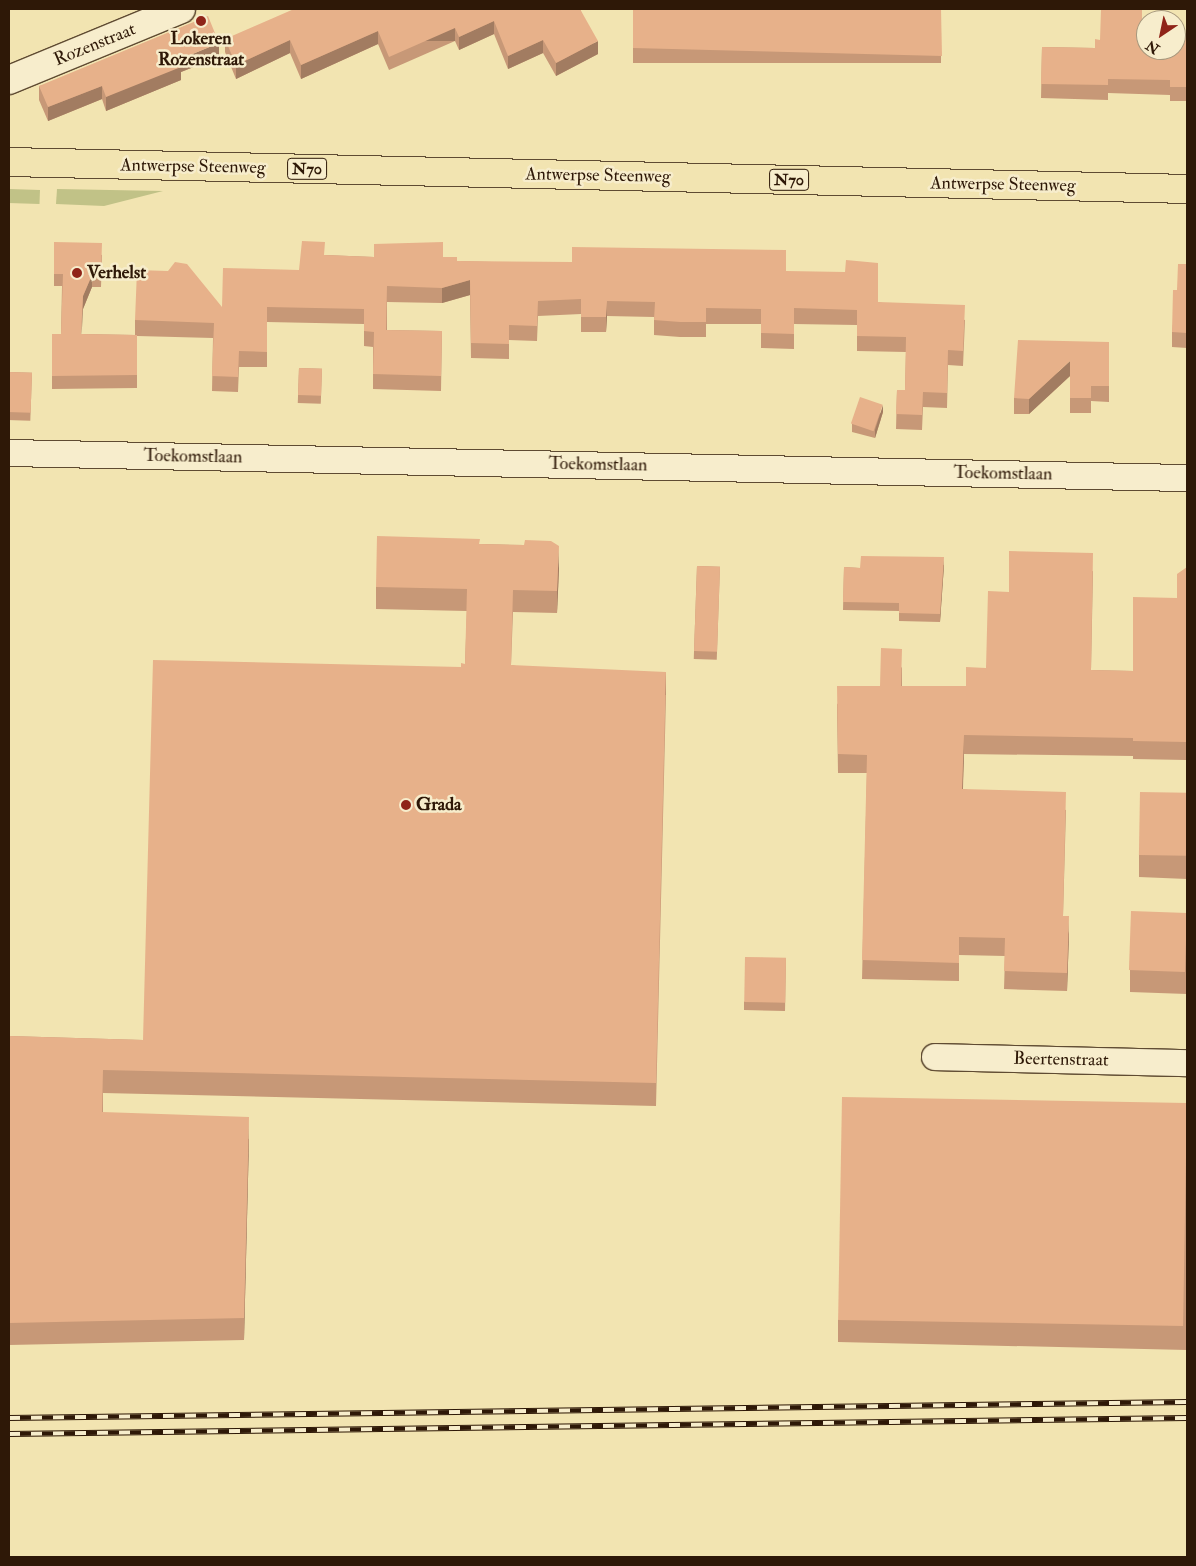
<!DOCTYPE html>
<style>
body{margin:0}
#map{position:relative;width:1196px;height:1566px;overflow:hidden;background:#f2e4b1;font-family:"IM FELL Double Pica",serif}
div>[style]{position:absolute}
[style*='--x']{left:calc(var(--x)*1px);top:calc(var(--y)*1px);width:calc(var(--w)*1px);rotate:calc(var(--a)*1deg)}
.green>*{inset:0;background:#c1c287;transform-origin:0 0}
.roads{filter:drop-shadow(1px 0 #5f4b32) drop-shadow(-1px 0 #5f4b32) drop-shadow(0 1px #5f4b32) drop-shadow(0 -1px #5f4b32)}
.minor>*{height:26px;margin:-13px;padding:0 13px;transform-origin:13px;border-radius:13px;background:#f7edcc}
.tertiary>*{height:28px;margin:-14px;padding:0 14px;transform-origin:14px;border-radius:14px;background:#f7edcc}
.primary>*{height:28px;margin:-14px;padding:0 14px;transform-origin:14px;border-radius:14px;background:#f2e4b1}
.rail>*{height:5.5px;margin-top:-2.75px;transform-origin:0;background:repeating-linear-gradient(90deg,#f7edcc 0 11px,#2e1807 0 22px);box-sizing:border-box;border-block:1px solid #2e1807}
.wall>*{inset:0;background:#c79877;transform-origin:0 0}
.shaded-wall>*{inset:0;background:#a27c61;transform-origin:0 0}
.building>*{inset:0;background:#e7b18a;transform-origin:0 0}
.dots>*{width:14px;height:14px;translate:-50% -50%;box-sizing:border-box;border:2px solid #f7edcc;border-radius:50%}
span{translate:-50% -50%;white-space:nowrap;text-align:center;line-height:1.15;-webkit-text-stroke:5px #f7edcc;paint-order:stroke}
.shield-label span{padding:1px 4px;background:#f7edcc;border:1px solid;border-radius:4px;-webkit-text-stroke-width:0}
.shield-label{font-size:16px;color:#2e1807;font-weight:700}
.poi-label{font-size:18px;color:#2e1807;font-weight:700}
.left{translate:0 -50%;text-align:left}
.street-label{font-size:18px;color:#2e1807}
.frame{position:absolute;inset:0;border:10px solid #2e1807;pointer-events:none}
.north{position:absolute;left:1136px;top:10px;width:50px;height:50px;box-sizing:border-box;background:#f7edcc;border:1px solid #a7987d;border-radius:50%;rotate:214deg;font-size:14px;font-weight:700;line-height:20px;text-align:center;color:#2e1807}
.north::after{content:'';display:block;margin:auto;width:18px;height:22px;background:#8f2418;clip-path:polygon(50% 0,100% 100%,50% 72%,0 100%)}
</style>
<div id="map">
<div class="green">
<div style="left:9px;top:189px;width:31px;height:14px;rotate:2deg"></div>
<div style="clip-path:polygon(57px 189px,163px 191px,104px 206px,56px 204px)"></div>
</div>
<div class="roads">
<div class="minor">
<div style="--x:9;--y:453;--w:1178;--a:1.22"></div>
<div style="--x:935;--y:1057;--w:252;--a:1.4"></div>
</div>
<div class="tertiary">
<div style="--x:9;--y:80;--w:186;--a:-22.4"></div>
</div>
<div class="primary">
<div style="--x:9;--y:162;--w:1178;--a:1.31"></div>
</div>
</div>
<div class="rail">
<div style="--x:9;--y:1418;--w:1178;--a:-0.78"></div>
<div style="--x:9;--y:1434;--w:1178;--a:-0.78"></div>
</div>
<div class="wall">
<div style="clip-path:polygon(580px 9px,598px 54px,556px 76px,543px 53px,508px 69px,494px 34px,459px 50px,455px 41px,389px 70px,378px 44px,301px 79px,290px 53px,236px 79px,225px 52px,225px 39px)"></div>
<div style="left:633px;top:9px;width:308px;height:54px"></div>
<div style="clip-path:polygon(1142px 32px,1187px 33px,1187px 101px,1170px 101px,1170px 95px,1108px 93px,1108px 100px,1041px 98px,1042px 47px,1095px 48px,1100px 40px)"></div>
<div style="clip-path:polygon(219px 57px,181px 72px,181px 80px,106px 111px,102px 99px,48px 121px,39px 100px,39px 86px)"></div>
<div style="clip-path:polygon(54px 242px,102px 255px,101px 287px,92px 287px,83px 309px,81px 334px,135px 335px,135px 320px,222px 307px,299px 270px,325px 255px,374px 257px,443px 257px,457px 261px,786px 271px,878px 302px,965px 320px,963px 366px,948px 365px,947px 408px,923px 407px,922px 430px,896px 429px,897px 390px,905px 390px,906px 352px,857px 351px,857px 325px,794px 324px,794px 349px,761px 348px,761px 324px,706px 324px,706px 337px,680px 337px,654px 335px,654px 317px,607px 316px,606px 332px,581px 332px,581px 314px,538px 316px,537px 341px,509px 340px,509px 359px,471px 358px,470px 295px,442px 303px,387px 302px,387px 330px,442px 331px,441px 391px,373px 389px,373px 347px,364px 346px,364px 324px,267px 322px,267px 367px,239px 367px,238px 392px,212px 391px,213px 338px,137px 336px,137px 388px,52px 389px,52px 334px,61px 334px,62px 286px,54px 286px)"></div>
<div style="clip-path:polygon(1187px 264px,1187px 348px,1172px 347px,1172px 332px,1177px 290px)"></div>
<div style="clip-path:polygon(1109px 342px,1109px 402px,1091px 401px,1091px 413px,1070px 413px,1070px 376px,1029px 414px,1014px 414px,1014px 398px)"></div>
<div style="left:299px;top:368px;width:23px;height:35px;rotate:2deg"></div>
<div style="left:9px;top:372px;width:23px;height:48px;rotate:2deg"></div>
<div style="clip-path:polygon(883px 412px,875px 438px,852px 432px,852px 424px)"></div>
<div style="clip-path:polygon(480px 544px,524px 545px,559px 569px,557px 613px,513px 612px,511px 665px,666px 695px,656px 1106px,103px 1093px,103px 1113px,249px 1139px,244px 1340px,9px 1345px,9px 1036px,143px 1040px,461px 667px,465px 664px,467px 611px,376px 609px,376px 587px)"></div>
<div style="clip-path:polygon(944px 565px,940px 622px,899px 621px,899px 611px,843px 610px,844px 567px,860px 568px)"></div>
<div style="left:697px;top:566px;width:23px;height:93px;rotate:2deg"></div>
<div style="clip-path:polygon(1187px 567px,1187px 685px,1186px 760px,1133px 759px,1133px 756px,964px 754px,963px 789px,1066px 810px,1063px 916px,1069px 934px,1067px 991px,1004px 989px,1005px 956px,959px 955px,959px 981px,862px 979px,867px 773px,838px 773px,837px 704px,880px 686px,902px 667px,902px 686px,966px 686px,986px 668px,1009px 592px,1093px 571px,1091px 670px,1133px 671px,1177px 598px)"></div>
<div style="clip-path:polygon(1187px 793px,1187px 879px,1139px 877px,1139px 855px)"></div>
<div style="clip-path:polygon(1187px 913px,1187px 994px,1130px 992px,1130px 970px)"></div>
<div style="clip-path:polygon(786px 958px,785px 1011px,744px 1010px,744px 1002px)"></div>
<div style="clip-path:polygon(1187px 1105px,1187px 1350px,838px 1342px,838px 1320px)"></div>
</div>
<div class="shaded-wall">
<div style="clip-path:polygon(494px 21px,494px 34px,459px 50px,459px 37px)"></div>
<div style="left:455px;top:28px;width:13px;height:72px;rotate:90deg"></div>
<div style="clip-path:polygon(378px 31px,378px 44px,301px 79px,301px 65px)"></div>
<div style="clip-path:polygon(290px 40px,290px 53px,236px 79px,236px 65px)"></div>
<div style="clip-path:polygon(543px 40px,543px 53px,508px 69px,508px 56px)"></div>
<div style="clip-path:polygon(598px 41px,598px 54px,556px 76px,556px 63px)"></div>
<div style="clip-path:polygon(219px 43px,219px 57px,181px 72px,181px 80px,106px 111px,106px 97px,178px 60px)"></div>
<div style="clip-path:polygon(102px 86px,102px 99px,48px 121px,48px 107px)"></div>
<div style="clip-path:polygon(92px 275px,92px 287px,83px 309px,81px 347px,83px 296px)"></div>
<div style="clip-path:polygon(470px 280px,470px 295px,442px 303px,442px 288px)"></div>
<div style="clip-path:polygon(607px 301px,607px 316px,606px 332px,606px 317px)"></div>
<div style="clip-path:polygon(1070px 361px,1070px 376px,1029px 414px,1029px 399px)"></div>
<div style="clip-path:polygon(883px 405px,883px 412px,875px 438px,875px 430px)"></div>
<div style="clip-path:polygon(559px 546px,559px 569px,557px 613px,557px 591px)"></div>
<div style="clip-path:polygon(944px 557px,944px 565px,940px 622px,940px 614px)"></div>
<div style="left:666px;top:672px;width:23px;height:411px;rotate:90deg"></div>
<div style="clip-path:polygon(964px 735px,964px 754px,962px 807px,962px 789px)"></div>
<div style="clip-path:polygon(1069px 916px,1069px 934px,1067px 991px,1067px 973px)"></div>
<div style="clip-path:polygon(249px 1117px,249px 1139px,244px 1340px,244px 1318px)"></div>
</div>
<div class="building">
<div style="clip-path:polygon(294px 9px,580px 9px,598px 41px,556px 63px,543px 40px,508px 56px,494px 21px,459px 37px,455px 28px,389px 57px,378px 31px,301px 65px,290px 40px,236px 65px,225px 39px)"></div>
<div style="clip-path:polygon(633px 9px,941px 9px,942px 56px,633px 48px)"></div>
<div style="clip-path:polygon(1101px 9px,1142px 9px,1142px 32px,1146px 33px,1146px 50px,1176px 50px,1176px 33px,1187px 33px,1187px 87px,1170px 87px,1170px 80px,1108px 79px,1108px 85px,1041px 84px,1042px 47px,1095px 48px,1095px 39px,1100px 40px)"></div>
<div style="clip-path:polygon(208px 16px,219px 43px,178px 60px,181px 67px,106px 97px,102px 86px,48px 107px,39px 86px)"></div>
<div style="clip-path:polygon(302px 241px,325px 242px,324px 255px,374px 257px,374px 244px,443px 242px,443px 257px,457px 257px,457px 261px,572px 262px,572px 247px,786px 250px,786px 271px,845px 272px,846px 260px,878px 263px,878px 302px,965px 305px,963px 351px,948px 350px,947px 393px,923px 392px,922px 415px,896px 414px,897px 390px,905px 390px,906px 337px,857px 336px,857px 310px,794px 308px,794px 334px,761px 333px,761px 309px,706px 308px,706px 322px,680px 322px,654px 320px,655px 302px,607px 301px,606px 317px,581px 317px,581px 299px,538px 301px,537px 326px,509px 325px,509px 344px,471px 343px,470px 280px,442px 288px,387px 286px,386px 330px,442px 331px,441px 376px,373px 374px,374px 332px,364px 331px,364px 309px,267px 307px,267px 352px,239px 351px,238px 377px,212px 376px,214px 323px,135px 320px,137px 270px,168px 271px,175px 262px,187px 264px,222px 307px,223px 268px,299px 270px)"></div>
<div style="clip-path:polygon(54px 242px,102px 243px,101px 275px,92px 275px,83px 296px,81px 334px,137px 335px,137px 375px,52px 376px,52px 334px,61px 334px,63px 274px,54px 274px)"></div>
<div style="clip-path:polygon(1178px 264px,1187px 264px,1187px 333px,1172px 332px,1173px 290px,1177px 290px)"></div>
<div style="clip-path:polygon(1018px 340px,1109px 342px,1109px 386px,1091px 386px,1091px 398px,1070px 398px,1070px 361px,1029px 399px,1014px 398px)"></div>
<div style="left:299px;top:368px;width:23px;height:27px;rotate:2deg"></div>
<div style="left:9px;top:372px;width:23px;height:40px;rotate:2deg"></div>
<div style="left:860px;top:397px;width:24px;height:28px;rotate:19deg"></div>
<div style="clip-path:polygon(377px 536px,480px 539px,479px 544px,524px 545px,525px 540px,551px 541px,559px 546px,557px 591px,513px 590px,511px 665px,666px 672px,656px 1083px,103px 1070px,102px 1112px,249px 1117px,244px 1318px,9px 1323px,9px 1036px,143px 1040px,153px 660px,461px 667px,461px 663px,465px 664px,467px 589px,376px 587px)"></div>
<div style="clip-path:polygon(1009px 551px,1093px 553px,1091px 670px,1133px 671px,1133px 597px,1177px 598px,1177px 574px,1187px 567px,1187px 667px,1186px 742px,1133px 741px,1133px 738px,964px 735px,962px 789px,1066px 792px,1063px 916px,1069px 916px,1067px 973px,1004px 971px,1005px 938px,959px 937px,959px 963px,862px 960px,867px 755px,838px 754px,837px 686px,880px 686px,881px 648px,902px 649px,901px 686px,966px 686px,966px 667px,986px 668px,988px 591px,1009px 592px)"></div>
<div style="clip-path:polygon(861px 556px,944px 557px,940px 614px,899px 613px,899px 603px,843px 602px,844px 567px,860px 568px)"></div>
<div style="left:697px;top:566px;width:23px;height:85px;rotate:2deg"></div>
<div style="left:1140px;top:792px;width:47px;height:63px;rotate:1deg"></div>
<div style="left:1131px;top:911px;width:56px;height:59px;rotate:2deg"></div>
<div style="left:745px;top:957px;width:41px;height:45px;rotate:1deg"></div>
<div style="left:842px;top:1097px;width:345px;height:223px;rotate:1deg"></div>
</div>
<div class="dots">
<div style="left:201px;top:21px;background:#8f2418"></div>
<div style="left:77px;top:273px;background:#8f2418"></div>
<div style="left:406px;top:805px;background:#8f2418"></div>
</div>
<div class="shield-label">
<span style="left:307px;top:169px">N70</span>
<span style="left:789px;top:180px">N70</span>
</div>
<div class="poi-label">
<span style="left:201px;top:50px">Lokeren<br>Rozenstraat</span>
<span class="left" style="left:87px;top:273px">Verhelst</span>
<span class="left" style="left:416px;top:805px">Grada</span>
</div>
<div class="street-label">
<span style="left:95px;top:45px;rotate:-22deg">Rozenstraat</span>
<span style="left:193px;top:167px;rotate:1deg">Antwerpse Steenweg</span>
<span style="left:598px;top:176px;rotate:1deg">Antwerpse Steenweg</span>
<span style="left:1003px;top:185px;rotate:1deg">Antwerpse Steenweg</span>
<span style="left:193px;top:457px;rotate:1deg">Toekomstlaan</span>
<span style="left:598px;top:465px;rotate:1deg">Toekomstlaan</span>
<span style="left:1003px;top:474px;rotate:1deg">Toekomstlaan</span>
<span style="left:1061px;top:1060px;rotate:1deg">Beertenstraat</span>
</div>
<div class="frame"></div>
<div class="north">N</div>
</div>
